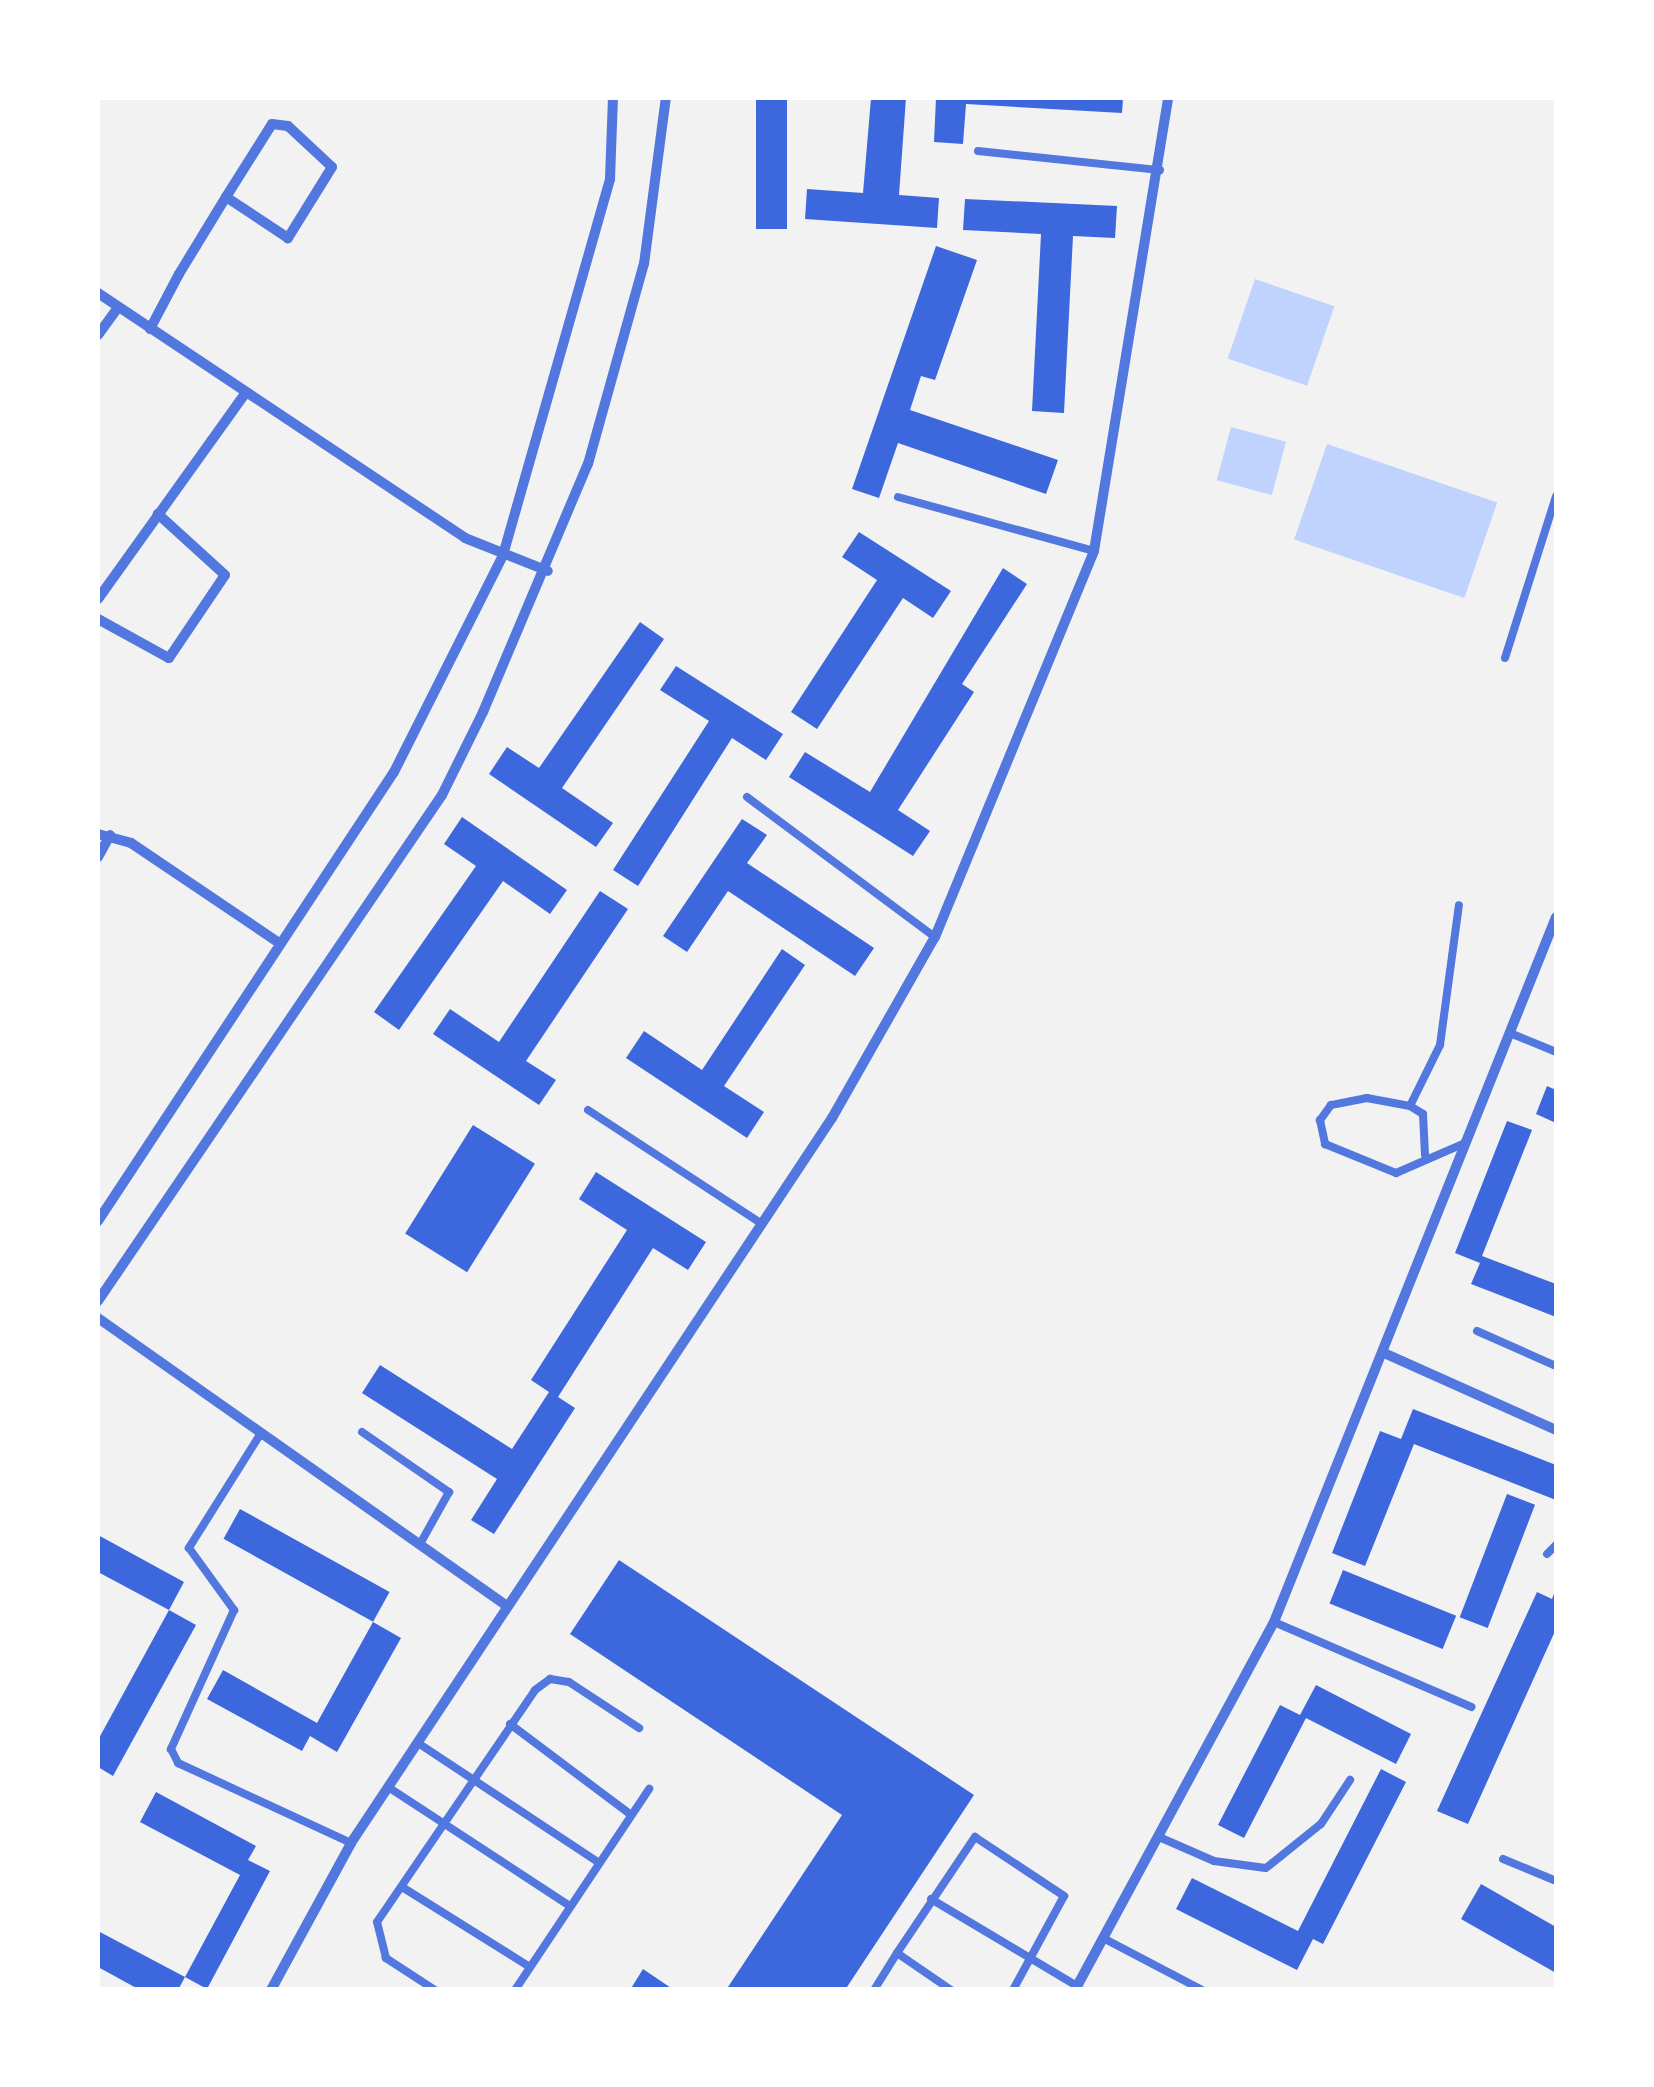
<!DOCTYPE html>
<style>
body{margin:0}
#map{position:relative;width:1654px;height:2087px;overflow:hidden;background:#f2f2f2;font-family:"Golos Text",sans-serif}
div>[style]{position:absolute}
[style*='--x']{left:calc(var(--x)*1px);top:calc(var(--y)*1px);width:calc(var(--w)*1px);rotate:calc(var(--a)*1deg)}
.water>*{inset:0;background:#bfd3fe;transform-origin:0 0}
.building>*{inset:0;background:#3d67dc;transform-origin:0 0}
.service>*{height:8px;margin:-4px;padding:0 4px;transform-origin:4px;border-radius:4px;background:#5277de}
.minor>*{height:10px;margin:-5px;padding:0 5px;transform-origin:5px;border-radius:5px;background:#5277de}
span{translate:-50% -50%;white-space:nowrap;text-align:center;line-height:1.15;-webkit-text-stroke:8px #fff;paint-order:stroke}
.frame{position:absolute;inset:0;border:100px solid #fff;pointer-events:none}
</style>
<div id="map">
<div class="water">
<div style="left:1255px;top:279px;width:84px;height:84px;rotate:19deg"></div>
<div style="left:1231px;top:427px;width:57px;height:55px;rotate:15deg"></div>
<div style="left:1327px;top:444px;width:180px;height:101px;rotate:19deg"></div>
</div>
<div class="building">
<div style="left:756px;top:98px;width:31px;height:131px"></div>
<div style="clip-path:polygon(871px 98px,906px 98px,899px 195px,939px 198px,937px 228px,805px 219px,807px 189px,863px 193px)"></div>
<div style="clip-path:polygon(936px 98px,1123px 98px,1122px 113px,966px 104px,963px 144px,934px 142px)"></div>
<div style="clip-path:polygon(965px 199px,1117px 206px,1115px 238px,1073px 236px,1064px 413px,1032px 411px,1041px 234px,963px 230px)"></div>
<div style="clip-path:polygon(936px 246px,977px 260px,935px 380px,921px 376px,910px 410px,1058px 460px,1046px 494px,898px 443px,879px 498px,852px 489px)"></div>
<div style="clip-path:polygon(859px 532px,951px 591px,933px 618px,903px 598px,817px 729px,791px 712px,877px 580px,842px 557px)"></div>
<div style="clip-path:polygon(1003px 568px,1027px 584px,962px 684px,974px 692px,898px 810px,930px 831px,913px 856px,789px 777px,805px 752px,870px 792px)"></div>
<div style="clip-path:polygon(640px 622px,664px 639px,562px 788px,613px 823px,596px 847px,489px 774px,507px 747px,539px 768px)"></div>
<div style="clip-path:polygon(676px 666px,783px 734px,766px 760px,732px 738px,638px 886px,613px 870px,709px 721px,660px 690px)"></div>
<div style="clip-path:polygon(462px 817px,567px 890px,550px 914px,503px 881px,399px 1030px,374px 1012px,476px 866px,444px 844px)"></div>
<div style="clip-path:polygon(742px 819px,767px 835px,747px 863px,874px 948px,855px 976px,728px 891px,687px 952px,663px 936px)"></div>
<div style="clip-path:polygon(600px 891px,628px 909px,526px 1061px,556px 1080px,539px 1105px,433px 1034px,450px 1009px,499px 1042px)"></div>
<div style="clip-path:polygon(782px 949px,805px 965px,724px 1086px,764px 1112px,747px 1138px,626px 1058px,644px 1031px,702px 1070px)"></div>
<div style="clip-path:polygon(1547px 1086px,1556px 1090px,1556px 1123px,1536px 1114px)"></div>
<div style="clip-path:polygon(1507px 1121px,1532px 1130px,1482px 1256px,1556px 1284px,1556px 1317px,1471px 1284px,1480px 1263px,1455px 1253px)"></div>
<div style="left:473px;top:1125px;width:73px;height:128px;rotate:32deg"></div>
<div style="clip-path:polygon(596px 1172px,706px 1242px,688px 1270px,653px 1248px,558px 1397px,575px 1408px,494px 1534px,471px 1520px,497px 1479px,362px 1393px,380px 1365px,512px 1449px,549px 1392px,531px 1380px,627px 1230px,579px 1199px)"></div>
<div style="clip-path:polygon(1413px 1409px,1556px 1465px,1556px 1500px,1414px 1444px,1365px 1566px,1332px 1553px,1380px 1431px,1401px 1439px)"></div>
<div style="left:1507px;top:1494px;width:30px;height:132px;rotate:21deg"></div>
<div style="left:240px;top:1509px;width:171px;height:34px;rotate:29deg"></div>
<div style="clip-path:polygon(98px 1535px,184px 1582px,169px 1610px,98px 1572px)"></div>
<div style="clip-path:polygon(619px 1560px,974px 1795px,845px 1990px,726px 1990px,842px 1815px,570px 1634px)"></div>
<div style="left:1343px;top:1570px;width:122px;height:36px;rotate:22deg"></div>
<div style="clip-path:polygon(1556px 1588px,1556px 1629px,1468px 1824px,1437px 1811px,1537px 1592px,1552px 1599px)"></div>
<div style="clip-path:polygon(169px 1610px,196px 1625px,113px 1776px,98px 1767px,98px 1740px)"></div>
<div style="clip-path:polygon(373px 1622px,401px 1638px,337px 1752px,310px 1736px,302px 1751px,207px 1699px,223px 1670px,317px 1723px)"></div>
<div style="clip-path:polygon(1316px 1685px,1411px 1734px,1396px 1764px,1306px 1718px,1244px 1838px,1218px 1825px,1280px 1705px,1300px 1715px)"></div>
<div style="clip-path:polygon(1381px 1769px,1406px 1782px,1323px 1944px,1313px 1939px,1297px 1970px,1176px 1909px,1192px 1878px,1298px 1931px)"></div>
<div style="clip-path:polygon(156px 1792px,256px 1846px,248px 1860px,270px 1871px,207px 1989px,185px 1977px,240px 1875px,140px 1822px)"></div>
<div style="clip-path:polygon(1481px 1884px,1556px 1927px,1556px 1973px,1461px 1919px)"></div>
<div style="clip-path:polygon(98px 1931px,185px 1977px,178px 1990px,140px 1990px,98px 1967px)"></div>
<div style="clip-path:polygon(643px 1969px,674px 1990px,630px 1990px)"></div>
</div>
<div class="service">
<div style="--x:978;--y:151;--w:183;--a:6"></div>
<div style="--x:898;--y:497;--w:203;--a:15.4"></div>
<div style="--x:1505;--y:658;--w:170;--a:-72.5"></div>
<div style="--x:747;--y:797;--w:234;--a:36.7"></div>
<div style="--x:1510;--y:1033;--w:50;--a:22.4"></div>
<div style="--x:1410;--y:1106;--w:68;--a:-63.8"></div>
<div style="--x:1440;--y:1045;--w:141;--a:-82.3"></div>
<div style="--x:588;--y:1110;--w:208;--a:33.2"></div>
<div style="--x:1425;--y:1155;--w:41;--a:-92.8"></div>
<div style="--x:1423;--y:1114;--w:15;--a:-148"></div>
<div style="--x:1410;--y:1106;--w:44;--a:-169.5"></div>
<div style="--x:1367;--y:1098;--w:37;--a:169"></div>
<div style="--x:1331;--y:1105;--w:19;--a:126"></div>
<div style="--x:1320;--y:1120;--w:25;--a:78"></div>
<div style="--x:1325;--y:1144;--w:77;--a:22.2"></div>
<div style="--x:1396;--y:1173;--w:75;--a:-23.5"></div>
<div style="--x:1477;--y:1331;--w:86;--a:23.9"></div>
<div style="--x:362;--y:1432;--w:106;--a:34.6"></div>
<div style="--x:449;--y:1492;--w:60;--a:119.1"></div>
<div style="--x:261;--y:1433;--w:136;--a:122.1"></div>
<div style="--x:189;--y:1548;--w:77;--a:54"></div>
<div style="--x:234;--y:1610;--w:153;--a:114.4"></div>
<div style="--x:171;--y:1749;--w:16;--a:63"></div>
<div style="--x:178;--y:1763;--w:191;--a:24.8"></div>
<div style="--x:1547;--y:1554;--w:13;--a:-45"></div>
<div style="--x:1274;--y:1622;--w:215;--a:23.3"></div>
<div style="--x:510;--y:1724;--w:150;--a:36.9"></div>
<div style="--x:418;--y:1743;--w:217;--a:33.5"></div>
<div style="--x:388;--y:1787;--w:217;--a:33.2"></div>
<div style="--x:1159;--y:1837;--w:60;--a:23.6"></div>
<div style="--x:1214;--y:1861;--w:52;--a:7.7"></div>
<div style="--x:1266;--y:1868;--w:70;--a:-38.7"></div>
<div style="--x:1321;--y:1824;--w:53;--a:-56.6"></div>
<div style="--x:1503;--y:1859;--w:57;--a:22.5"></div>
<div style="--x:402;--y:1887;--w:151;--a:32"></div>
<div style="--x:931;--y:1899;--w:170;--a:30.8"></div>
<div style="--x:1103;--y:1938;--w:112;--a:27.7"></div>
<div style="--x:435;--y:1990;--w:59;--a:-146.9"></div>
<div style="--x:386;--y:1958;--w:37;--a:-104"></div>
<div style="--x:377;--y:1922;--w:281;--a:-55.7"></div>
<div style="--x:535;--y:1690;--w:19;--a:-36"></div>
<div style="--x:550;--y:1679;--w:19;--a:9"></div>
<div style="--x:569;--y:1682;--w:84;--a:33.3"></div>
<div style="--x:515;--y:1990;--w:242;--a:-56.3"></div>
<div style="--x:874;--y:1990;--w:44;--a:-58.1"></div>
<div style="--x:951;--y:1990;--w:65;--a:-145.6"></div>
<div style="--x:897;--y:1953;--w:140;--a:-56.1"></div>
<div style="--x:975;--y:1837;--w:107;--a:33.5"></div>
<div style="--x:1064;--y:1896;--w:107;--a:118.5"></div>
</div>
<div class="minor">
<div style="--x:98;--y:293;--w:441;--a:33.7"></div>
<div style="--x:465;--y:538;--w:89;--a:21.7"></div>
<div style="--x:150;--y:329;--w:62;--a:-62.2"></div>
<div style="--x:179;--y:274;--w:90;--a:-58.6"></div>
<div style="--x:226;--y:197;--w:86;--a:-57.8"></div>
<div style="--x:272;--y:124;--w:16;--a:7"></div>
<div style="--x:288;--y:126;--w:60;--a:43"></div>
<div style="--x:332;--y:167;--w:84;--a:121.8"></div>
<div style="--x:288;--y:238;--w:74;--a:-146.5"></div>
<div style="--x:98;--y:335;--w:34;--a:-54"></div>
<div style="--x:98;--y:599;--w:254;--a:-54.4"></div>
<div style="--x:98;--y:619;--w:81;--a:28.8"></div>
<div style="--x:169;--y:658;--w:100;--a:-56"></div>
<div style="--x:225;--y:575;--w:91;--a:-137.7"></div>
<div style="--x:98;--y:834;--w:34;--a:15"></div>
<div style="--x:131;--y:843;--w:179;--a:34"></div>
<div style="--x:98;--y:857;--w:25;--a:-61"></div>
<div style="--x:98;--y:1221;--w:538;--a:-56.61"></div>
<div style="--x:394;--y:772;--w:243;--a:-63.3"></div>
<div style="--x:503;--y:555;--w:391;--a:-74.1"></div>
<div style="--x:610;--y:179;--w:81;--a:-87.9"></div>
<div style="--x:98;--y:1301;--w:612;--a:-55.79"></div>
<div style="--x:442;--y:795;--w:93;--a:-63.7"></div>
<div style="--x:483;--y:712;--w:269;--a:-67.1"></div>
<div style="--x:588;--y:464;--w:208;--a:-74.4"></div>
<div style="--x:644;--y:264;--w:167;--a:-82.5"></div>
<div style="--x:98;--y:1318;--w:500;--a:35.15"></div>
<div style="--x:1384;--y:1353;--w:188;--a:24.1"></div>
<div style="--x:271;--y:1990;--w:167;--a:-61.4"></div>
<div style="--x:351;--y:1843;--w:870;--a:-56.44"></div>
<div style="--x:832;--y:1118;--w:208;--a:-60.4"></div>
<div style="--x:935;--y:937;--w:417;--a:-67.6"></div>
<div style="--x:1094;--y:551;--w:459;--a:-80.7"></div>
<div style="--x:1075;--y:1990;--w:418;--a:-61.6"></div>
<div style="--x:1274;--y:1622;--w:759;--a:-68.2"></div>
</div>
<div class="frame"></div>
</div>
